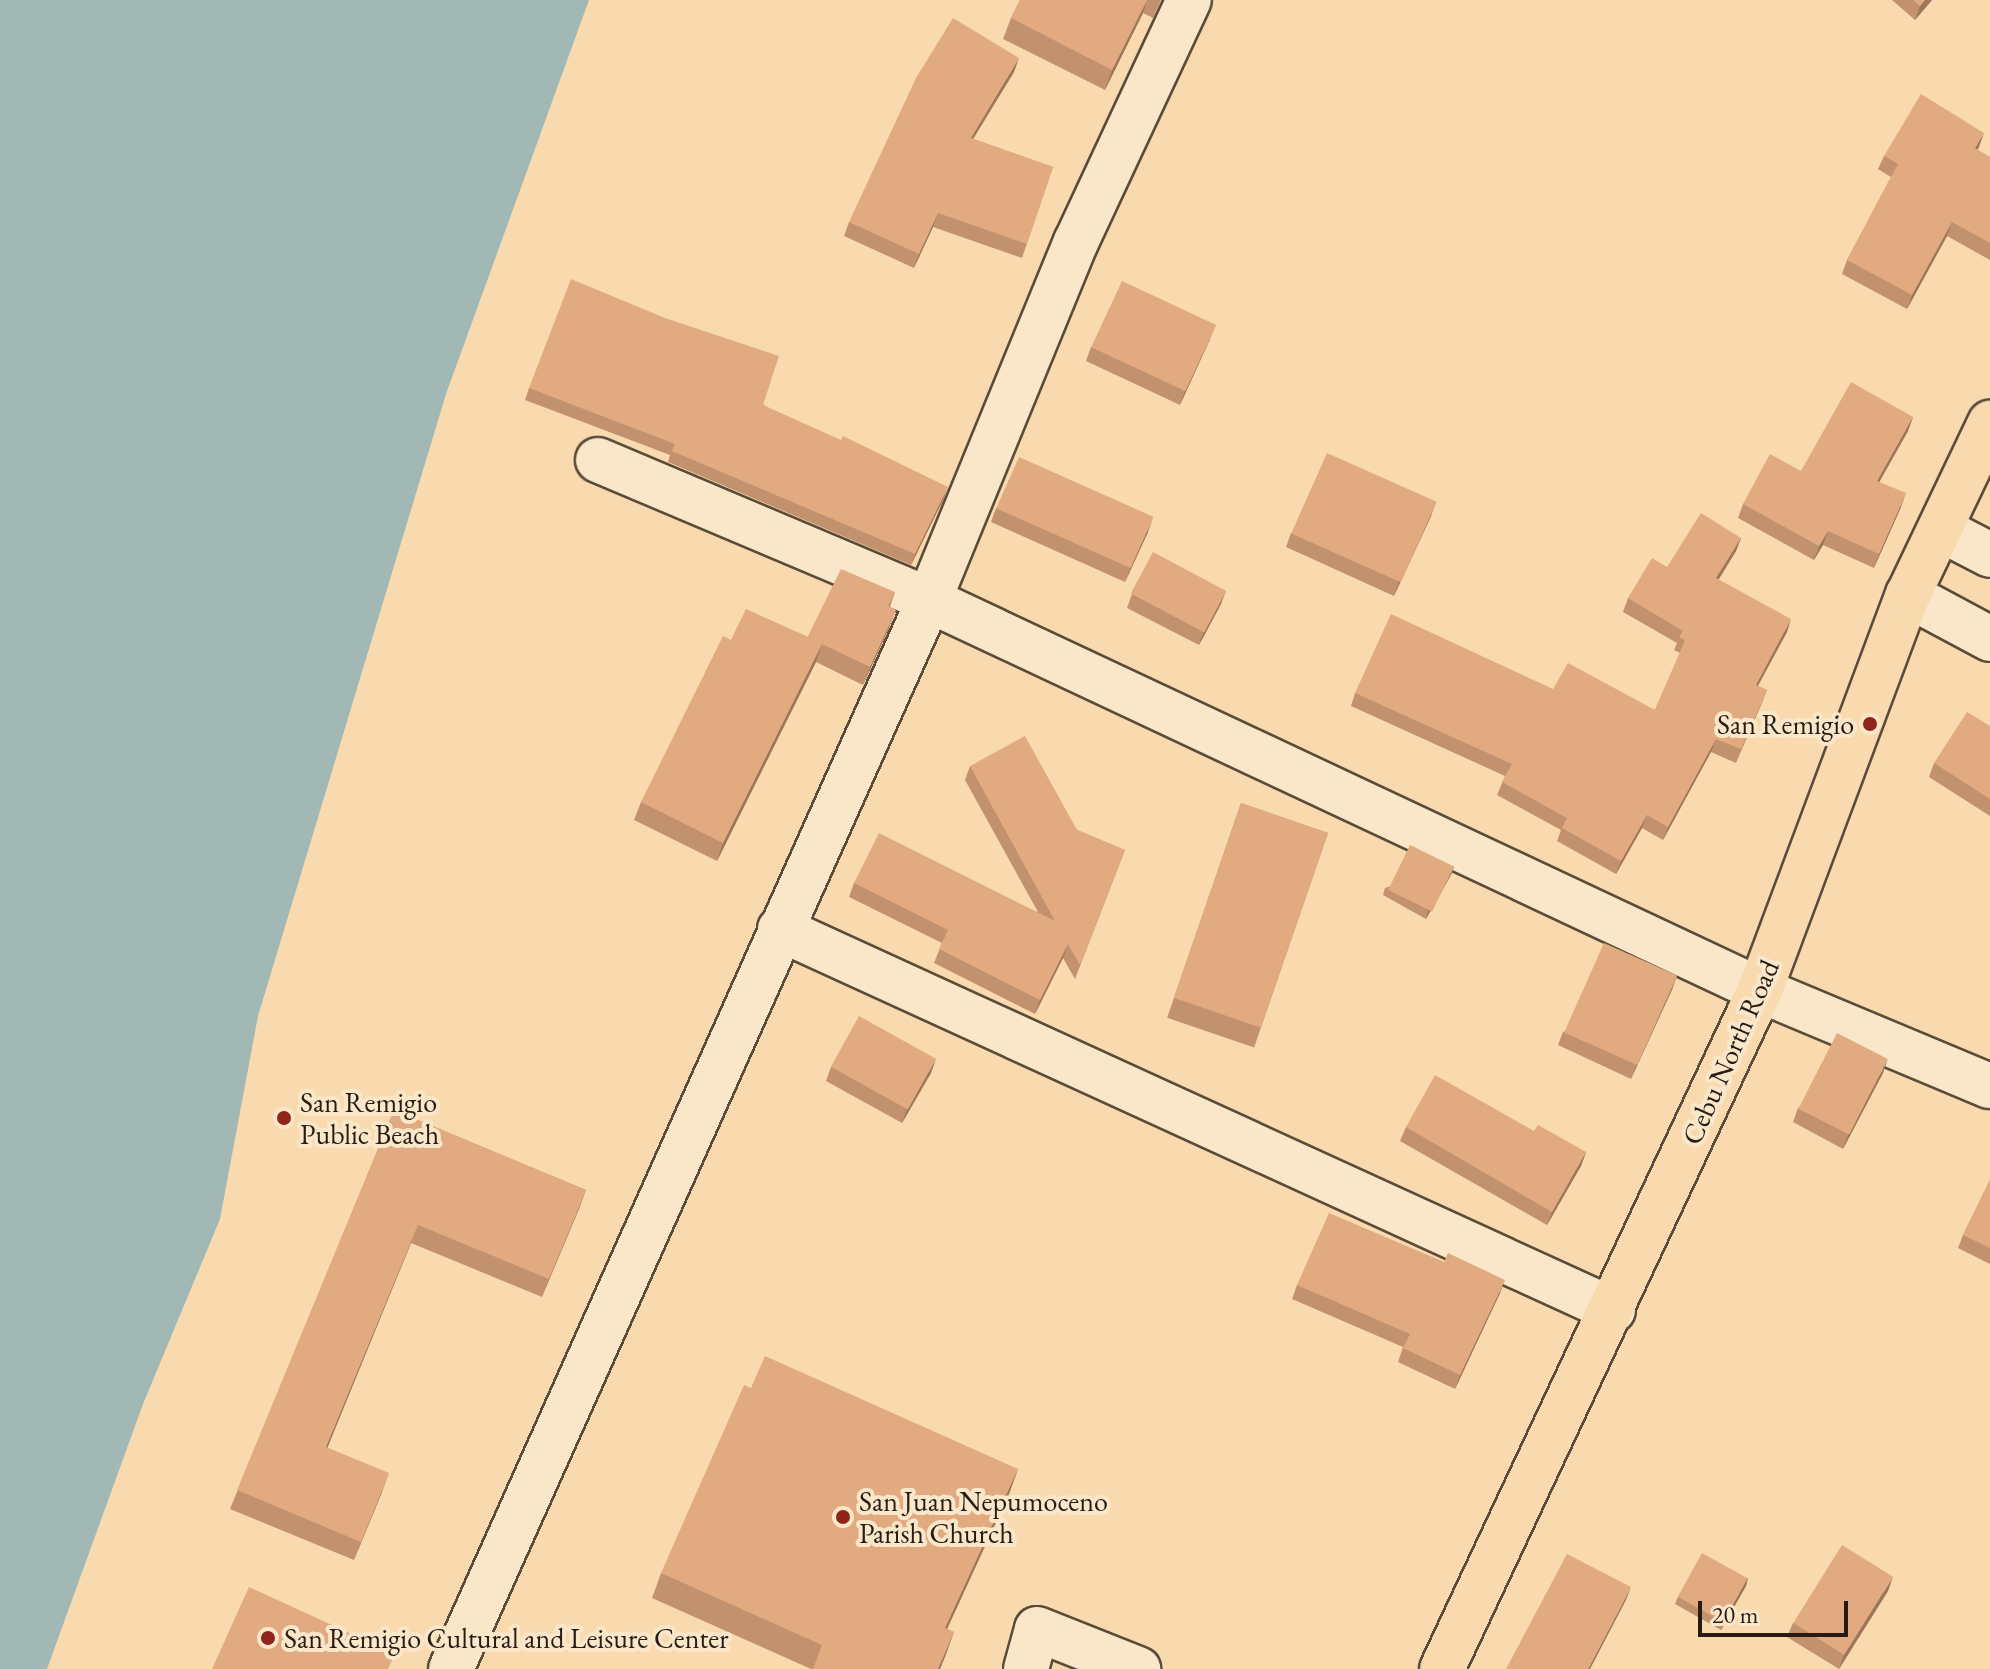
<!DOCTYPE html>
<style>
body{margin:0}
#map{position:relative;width:1990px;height:1669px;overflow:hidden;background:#f8daae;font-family:"EB Garamond",serif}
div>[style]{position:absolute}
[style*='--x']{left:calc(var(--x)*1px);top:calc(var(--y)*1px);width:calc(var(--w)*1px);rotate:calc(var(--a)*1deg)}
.water>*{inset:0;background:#a1b8b4}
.roads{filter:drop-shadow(2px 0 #5b4b3a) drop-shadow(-2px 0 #5b4b3a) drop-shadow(0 2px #5b4b3a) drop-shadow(0 -2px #5b4b3a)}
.minor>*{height:44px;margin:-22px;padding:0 22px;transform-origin:22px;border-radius:22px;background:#fae7ca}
.major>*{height:44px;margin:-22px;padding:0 22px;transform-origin:22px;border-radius:22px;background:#f8daae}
.wall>*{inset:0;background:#c2926e;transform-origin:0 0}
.shaded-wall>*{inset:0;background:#9e775a}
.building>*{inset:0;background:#e2aa80;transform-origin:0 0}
.dots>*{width:22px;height:22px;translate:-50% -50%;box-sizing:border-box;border:4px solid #fae7ca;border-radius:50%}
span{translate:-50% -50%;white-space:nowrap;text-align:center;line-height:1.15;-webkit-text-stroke:8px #fae7ca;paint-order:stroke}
.poi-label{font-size:28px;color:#271b13}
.right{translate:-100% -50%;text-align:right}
.left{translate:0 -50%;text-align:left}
.street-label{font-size:28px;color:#271b13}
.scale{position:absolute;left:1698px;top:1601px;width:150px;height:36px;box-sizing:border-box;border:4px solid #271b13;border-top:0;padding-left:10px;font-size:24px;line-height:28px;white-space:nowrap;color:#271b13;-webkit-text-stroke:6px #fae7ca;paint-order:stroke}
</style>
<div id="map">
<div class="water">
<div style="clip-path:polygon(0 0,589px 0,446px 394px,258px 1016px,220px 1219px,143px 1404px,47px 1669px,0 1669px)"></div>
</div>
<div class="roads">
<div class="minor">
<div style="--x:598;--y:460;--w:359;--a:22.9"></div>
<div style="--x:929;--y:600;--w:918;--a:25.14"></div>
<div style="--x:1760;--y:990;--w:249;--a:22.7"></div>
<div style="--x:1940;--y:529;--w:56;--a:27.5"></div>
<div style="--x:1908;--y:595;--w:93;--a:28.2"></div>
<div style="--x:780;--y:929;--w:916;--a:24.58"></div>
<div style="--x:451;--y:1669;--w:1171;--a:-65.91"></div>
<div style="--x:929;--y:600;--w:387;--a:-67.7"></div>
<div style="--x:1076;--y:242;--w:267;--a:-65"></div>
<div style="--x:1026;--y:1669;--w:41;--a:-74.6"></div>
<div style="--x:1037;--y:1629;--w:109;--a:21.6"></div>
</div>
<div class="major">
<div style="--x:1442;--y:1669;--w:750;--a:-64.9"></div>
<div style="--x:1760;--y:990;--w:422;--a:-69.5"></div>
<div style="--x:1908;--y:595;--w:191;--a:-64.5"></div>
</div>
</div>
<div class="wall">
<div style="clip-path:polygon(1020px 0,1161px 0,1153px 18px,1143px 13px,1105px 90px,1003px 39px,1011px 18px)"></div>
<div style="clip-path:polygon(1892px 0,1932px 0,1915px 20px)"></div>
<div style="clip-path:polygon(1014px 72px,973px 139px,1053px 167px,1022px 258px,933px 227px,914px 268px,844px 236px,849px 222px)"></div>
<div style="clip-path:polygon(1979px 147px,1977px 150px,1990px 157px,1990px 260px,1947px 236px,1907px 309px,1842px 274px,1847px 260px,1891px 177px,1878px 169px,1884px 156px)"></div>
<div style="clip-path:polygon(1210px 339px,1180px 405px,1086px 361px,1091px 347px)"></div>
<div style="clip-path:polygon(529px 388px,763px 405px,944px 498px,911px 565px,668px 462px,670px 455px,525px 400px)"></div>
<div style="clip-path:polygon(1913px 417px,1908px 431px,1879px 482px,1901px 507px,1874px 568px,1823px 545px,1814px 560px,1738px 518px,1743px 504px,1801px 471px)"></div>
<div style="clip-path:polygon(996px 508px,1148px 532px,1125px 582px,991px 522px)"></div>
<div style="clip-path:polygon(1431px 516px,1394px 596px,1286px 547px,1291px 533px)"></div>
<div style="clip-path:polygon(1741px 538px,1736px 551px,1718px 580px,1787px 632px,1758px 686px,1767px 690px,1762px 703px,1736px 763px,1711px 752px,1663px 840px,1642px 828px,1616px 874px,1557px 841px,1561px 830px,1497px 795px,1505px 776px,1351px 706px,1355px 693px,1553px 689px,1655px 710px,1680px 653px,1674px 650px,1677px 643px,1623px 612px,1628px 598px,1667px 567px)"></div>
<div style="clip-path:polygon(895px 592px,890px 607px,889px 628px,863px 685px,816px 662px,717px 861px,634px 820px,641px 802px,808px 637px)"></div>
<div style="clip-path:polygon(1132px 594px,1221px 604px,1199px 645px,1127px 608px)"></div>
<div style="clip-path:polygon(1990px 726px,1990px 816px,1929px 777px,1934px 763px)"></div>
<div style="clip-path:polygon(970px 766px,1077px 830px,1125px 850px,1075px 979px,1063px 958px,1035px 1014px,934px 963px,942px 943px,849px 897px,854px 883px,1038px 912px,965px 780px)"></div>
<div style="left:1241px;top:803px;width:92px;height:227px;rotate:19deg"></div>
<div style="clip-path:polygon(1454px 866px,1452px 873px,1426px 919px,1383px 895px,1385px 888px)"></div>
<div style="clip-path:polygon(1677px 976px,1631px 1079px,1558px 1045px,1563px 1032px)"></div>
<div style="clip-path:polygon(831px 1067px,931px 1073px,902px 1123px,826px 1081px)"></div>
<div style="clip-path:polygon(1883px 1073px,1843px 1149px,1793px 1122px,1798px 1108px)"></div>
<div style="clip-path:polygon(394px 1110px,586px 1190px,542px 1297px,411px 1243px,327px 1447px,382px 1492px,354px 1560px,230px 1509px)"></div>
<div style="clip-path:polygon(1406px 1127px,1534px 1131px,1586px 1152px,1581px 1166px,1547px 1225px,1400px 1141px)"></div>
<div style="clip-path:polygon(1990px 1180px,1990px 1264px,1958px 1248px,1963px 1235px)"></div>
<div style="clip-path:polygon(1444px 1262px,1500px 1293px,1455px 1389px,1398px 1362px,1403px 1347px,1292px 1299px,1297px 1285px)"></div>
<div style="clip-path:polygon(1018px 1469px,1009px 1494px,947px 1629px,954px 1632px,940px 1669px,811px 1669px,652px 1598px,661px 1573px)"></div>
<div style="clip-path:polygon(1748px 1578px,1746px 1586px,1721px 1630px,1675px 1604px,1678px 1597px)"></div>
<div style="clip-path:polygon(1888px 1591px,1839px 1669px,1787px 1637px,1793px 1623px)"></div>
</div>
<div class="shaded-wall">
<div style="clip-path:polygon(1147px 0,1143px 13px,1105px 90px,1112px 70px)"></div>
<div style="clip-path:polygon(1925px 0,1932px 0,1915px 20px,1920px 6px)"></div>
<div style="clip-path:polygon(1019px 58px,1014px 72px,965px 152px,971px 138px)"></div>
<div style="clip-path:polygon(1984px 133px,1979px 147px,1970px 162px,1975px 148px)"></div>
<div style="clip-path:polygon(938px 213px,933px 227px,914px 268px,919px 254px)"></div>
<div style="clip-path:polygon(1952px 222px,1947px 236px,1907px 309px,1912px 295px)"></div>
<div style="clip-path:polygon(1216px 325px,1210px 339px,1180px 405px,1185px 391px)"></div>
<div style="clip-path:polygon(1913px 417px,1908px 431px,1872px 495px,1877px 481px)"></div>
<div style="clip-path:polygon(948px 487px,944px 498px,911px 565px,915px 554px)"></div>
<div style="clip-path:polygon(1906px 493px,1901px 507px,1874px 568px,1879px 554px)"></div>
<div style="clip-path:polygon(1436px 502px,1431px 516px,1394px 596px,1399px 582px)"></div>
<div style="clip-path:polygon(1153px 518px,1148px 532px,1125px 582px,1130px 569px)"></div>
<div style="clip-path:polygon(1828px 531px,1823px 545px,1814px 560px,1819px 546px)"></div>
<div style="clip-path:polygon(1741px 538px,1736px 551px,1711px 592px,1716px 578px)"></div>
<div style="clip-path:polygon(1226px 591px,1221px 604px,1199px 645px,1204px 631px)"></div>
<div style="clip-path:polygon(896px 610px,889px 628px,863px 685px,870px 667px)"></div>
<div style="clip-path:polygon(1791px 619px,1787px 632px,1751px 698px,1756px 685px)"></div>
<div style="clip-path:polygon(822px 644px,816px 662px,717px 861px,723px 843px)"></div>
<div style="clip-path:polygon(1716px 739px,1711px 752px,1663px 840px,1668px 827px)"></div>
<div style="clip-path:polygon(1647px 815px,1642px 828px,1616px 874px,1621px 861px)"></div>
<div style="clip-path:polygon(1454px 866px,1452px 873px,1426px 919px,1428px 912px)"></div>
<div style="clip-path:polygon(1068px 944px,1063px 958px,1035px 1014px,1040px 1000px)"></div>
<div style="clip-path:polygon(1677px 976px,1672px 990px,1631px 1079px,1636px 1066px)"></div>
<div style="clip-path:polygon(936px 1059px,931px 1073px,902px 1123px,907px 1109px)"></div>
<div style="clip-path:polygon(1888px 1059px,1883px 1073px,1843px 1149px,1848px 1135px)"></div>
<div style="clip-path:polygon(1586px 1152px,1581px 1166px,1547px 1225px,1552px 1212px)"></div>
<div style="clip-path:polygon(586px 1190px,579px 1209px,542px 1297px,549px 1279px)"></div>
<div style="clip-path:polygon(418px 1225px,411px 1243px,320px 1466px,326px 1447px)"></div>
<div style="clip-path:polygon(1505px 1280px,1500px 1293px,1455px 1389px,1460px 1375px)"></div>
<div style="clip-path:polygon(1018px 1469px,1009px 1494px,936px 1653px,945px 1628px)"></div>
<div style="clip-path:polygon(389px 1473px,382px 1492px,354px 1560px,361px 1542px)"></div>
<div style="clip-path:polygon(1893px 1577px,1888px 1591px,1839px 1669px,1844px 1655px)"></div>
<div style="clip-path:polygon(1748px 1578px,1746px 1586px,1721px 1630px,1723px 1622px)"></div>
<div style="clip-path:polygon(1631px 1587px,1626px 1600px,1590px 1669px,1588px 1669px)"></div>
<div style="clip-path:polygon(954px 1632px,945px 1657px,940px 1669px,938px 1669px)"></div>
</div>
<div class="building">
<div style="clip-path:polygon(1020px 0,1147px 0,1112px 70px,1011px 18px)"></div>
<div style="clip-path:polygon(1913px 0,1925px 0,1920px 6px)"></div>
<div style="clip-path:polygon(953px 18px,1019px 58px,971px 138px,1053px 167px,1027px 244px,938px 213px,919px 254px,849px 222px,916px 78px)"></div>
<div style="clip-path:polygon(1921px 94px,1984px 133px,1975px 148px,1990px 157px,1990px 243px,1952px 222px,1912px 295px,1847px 260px,1898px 164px,1884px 156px)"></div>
<div style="clip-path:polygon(571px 279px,665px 318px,779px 356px,763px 405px,841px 440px,843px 436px,948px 487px,915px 554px,672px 451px,675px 444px,529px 388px)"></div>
<div style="left:1122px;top:281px;width:104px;height:73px;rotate:25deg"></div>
<div style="clip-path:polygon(1851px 382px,1913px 417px,1877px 481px,1906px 493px,1879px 554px,1828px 531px,1819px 546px,1743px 504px,1770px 454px,1801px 471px)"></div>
<div style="left:1327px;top:453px;width:120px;height:88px;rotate:24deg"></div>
<div style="left:1019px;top:457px;width:147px;height:56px;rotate:24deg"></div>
<div style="clip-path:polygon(1701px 513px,1741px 538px,1716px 578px,1791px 619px,1756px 685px,1767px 690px,1741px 749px,1716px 739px,1668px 827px,1647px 815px,1621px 861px,1562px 828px,1567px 818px,1502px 782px,1512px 764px,1355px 693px,1391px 614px,1553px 689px,1568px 663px,1655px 710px,1685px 640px,1679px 637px,1683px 631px,1628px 598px,1652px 558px,1667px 567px)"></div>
<div style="left:1153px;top:552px;width:83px;height:47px;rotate:28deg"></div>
<div style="clip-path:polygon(841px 569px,895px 592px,888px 606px,896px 610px,870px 667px,822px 644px,723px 843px,641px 802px,723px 636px,731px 640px,746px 609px,815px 640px,808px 636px)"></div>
<div style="clip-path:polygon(1967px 712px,1990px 726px,1990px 799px,1934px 763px)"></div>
<div style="clip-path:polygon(1025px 736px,1077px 830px,1125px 850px,1080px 965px,1068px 944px,1040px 1000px,939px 949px,948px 930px,854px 883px,879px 833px,1055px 921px,970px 766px)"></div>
<div style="left:1241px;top:803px;width:92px;height:206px;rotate:19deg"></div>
<div style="left:1410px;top:845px;width:49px;height:50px;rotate:26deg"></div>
<div style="left:1604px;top:943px;width:80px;height:98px;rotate:24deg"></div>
<div style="left:859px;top:1016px;width:88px;height:58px;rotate:29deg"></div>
<div style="left:1837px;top:1033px;width:57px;height:85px;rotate:27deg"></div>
<div style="clip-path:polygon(1435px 1075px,1534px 1131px,1538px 1125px,1586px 1152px,1552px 1212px,1406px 1127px)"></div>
<div style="clip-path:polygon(394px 1110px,586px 1190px,549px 1279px,418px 1225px,326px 1447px,389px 1473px,361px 1542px,237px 1490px)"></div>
<div style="clip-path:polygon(1990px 1180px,1990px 1248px,1963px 1235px)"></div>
<div style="clip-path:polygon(1329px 1213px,1444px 1262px,1448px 1253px,1505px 1280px,1460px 1375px,1403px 1348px,1410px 1334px,1297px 1285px)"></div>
<div style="clip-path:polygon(765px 1356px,1018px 1469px,945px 1628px,954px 1632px,938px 1669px,813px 1669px,822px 1645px,661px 1573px,744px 1385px,751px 1388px)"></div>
<div style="left:1842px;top:1545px;width:60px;height:92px;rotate:32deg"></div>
<div style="left:1702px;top:1553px;width:52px;height:50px;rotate:29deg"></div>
<div style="clip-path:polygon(1567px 1554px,1631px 1587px,1588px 1669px,1506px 1669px)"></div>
<div style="clip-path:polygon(249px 1587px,395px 1654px,388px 1669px,212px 1669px)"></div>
</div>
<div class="dots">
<div style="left:1870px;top:724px;background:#8f2418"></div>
<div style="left:284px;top:1118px;background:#8f2418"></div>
<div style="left:843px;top:1517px;background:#8f2418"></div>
<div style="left:268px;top:1638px;background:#8f2418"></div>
</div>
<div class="poi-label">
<span class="right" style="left:1854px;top:724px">San Remigio</span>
<span class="left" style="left:300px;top:1118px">San Remigio<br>Public Beach</span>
<span class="left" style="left:859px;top:1517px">San Juan Nepumoceno<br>Parish Church</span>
<span class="left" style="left:284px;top:1638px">San Remigio Cultural and Leisure Center</span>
</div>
<div class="street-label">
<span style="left:1730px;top:1052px;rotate:-66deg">Cebu North Road</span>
</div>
<div class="scale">20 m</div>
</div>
